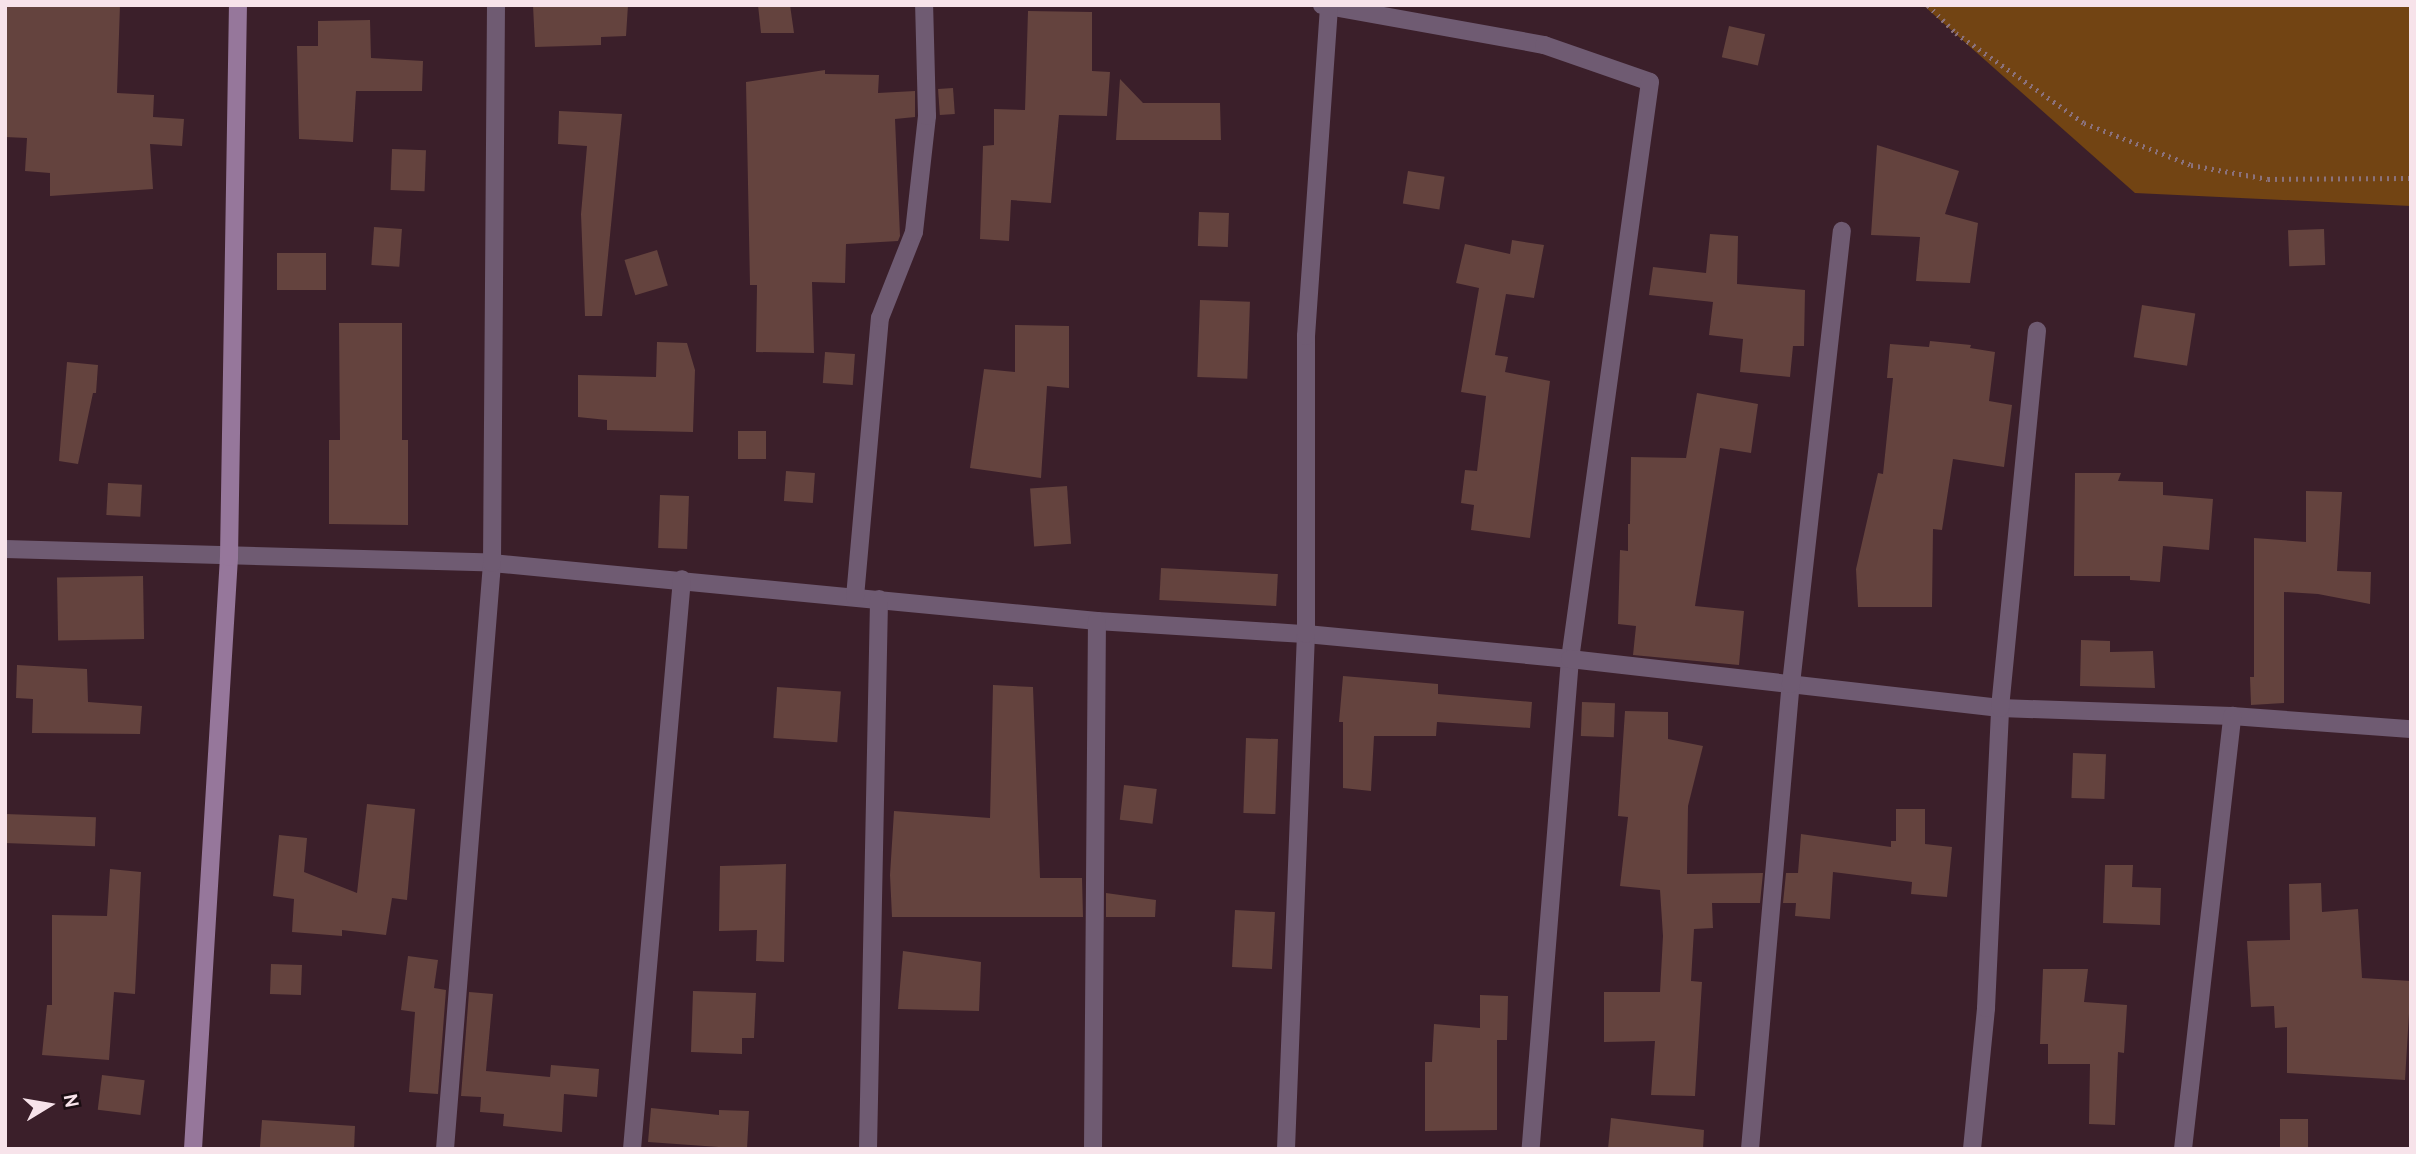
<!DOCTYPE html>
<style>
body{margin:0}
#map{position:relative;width:2416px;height:1154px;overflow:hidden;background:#3b1f2a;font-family:Overpass,sans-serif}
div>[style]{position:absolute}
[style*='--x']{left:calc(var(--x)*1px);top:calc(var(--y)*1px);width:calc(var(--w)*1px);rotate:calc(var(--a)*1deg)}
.green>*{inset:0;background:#724413}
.building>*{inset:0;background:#64433e;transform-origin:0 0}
.path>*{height:4.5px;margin-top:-2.25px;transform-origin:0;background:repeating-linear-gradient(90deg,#8b727c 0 2px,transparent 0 7px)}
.street>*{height:18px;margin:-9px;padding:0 9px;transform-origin:9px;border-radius:9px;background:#6f5b72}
.secondary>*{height:18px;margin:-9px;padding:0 9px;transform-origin:9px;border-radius:9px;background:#96779b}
span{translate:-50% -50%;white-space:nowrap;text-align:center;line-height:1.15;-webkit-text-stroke:6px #1a0d12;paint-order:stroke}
.frame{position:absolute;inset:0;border:7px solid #f7e3ea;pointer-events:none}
.north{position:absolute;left:14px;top:1070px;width:70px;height:70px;-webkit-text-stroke:5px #1a0d12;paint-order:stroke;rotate:79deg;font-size:19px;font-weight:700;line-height:28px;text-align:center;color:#f7e3ea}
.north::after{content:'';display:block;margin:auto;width:24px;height:32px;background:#f7e3ea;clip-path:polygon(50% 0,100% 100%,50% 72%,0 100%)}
</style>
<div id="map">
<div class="green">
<div style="clip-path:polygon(1923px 5px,2411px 5px,2411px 206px,2135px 193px)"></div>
</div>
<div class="building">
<div style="clip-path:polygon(5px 5px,120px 5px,117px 93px,154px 95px,153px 117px,184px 119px,182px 146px,150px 144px,153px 189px,50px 196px,50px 173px,25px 171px,27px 138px,5px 137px)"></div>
<div style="clip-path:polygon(533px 5px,628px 5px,626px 36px,601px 37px,601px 45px,535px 47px)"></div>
<div style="clip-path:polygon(758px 5px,790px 5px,794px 33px,761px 33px)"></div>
<div style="clip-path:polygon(1028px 11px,1092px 12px,1092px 71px,1110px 72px,1107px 116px,1059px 115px,1051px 203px,1011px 200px,1009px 241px,980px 239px,983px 146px,994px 145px,994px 109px,1025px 110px)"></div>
<div style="clip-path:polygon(370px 20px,371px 58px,423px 61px,422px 91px,356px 91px,353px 142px,299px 139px,297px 46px,318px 46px,318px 21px)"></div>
<div style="left:1729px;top:26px;width:37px;height:32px;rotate:13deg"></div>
<div style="clip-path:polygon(825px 70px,825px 74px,879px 75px,878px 93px,915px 91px,915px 117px,895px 119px,900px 236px,898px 241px,846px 244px,845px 283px,812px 282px,814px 353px,756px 352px,757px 285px,750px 285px,746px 82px)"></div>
<div style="clip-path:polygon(1120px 79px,1143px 103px,1220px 103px,1221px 140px,1116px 140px)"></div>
<div style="left:953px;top:88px;width:26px;height:15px;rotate:86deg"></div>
<div style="clip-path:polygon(559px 111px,622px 114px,602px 316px,585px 316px,581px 214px,587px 146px,558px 144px)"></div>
<div style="clip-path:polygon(1877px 145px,1959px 171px,1945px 214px,1978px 223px,1970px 283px,1916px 281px,1920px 237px,1871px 235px)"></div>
<div style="left:392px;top:149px;width:34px;height:41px;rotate:2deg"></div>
<div style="left:1408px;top:171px;width:37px;height:33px;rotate:9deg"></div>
<div style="left:1199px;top:212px;width:30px;height:34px;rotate:2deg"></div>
<div style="left:374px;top:227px;width:28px;height:38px;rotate:4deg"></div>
<div style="left:2324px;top:229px;width:36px;height:36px;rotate:88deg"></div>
<div style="clip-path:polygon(1710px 234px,1738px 236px,1737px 284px,1805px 290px,1804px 346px,1793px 346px,1790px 377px,1740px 372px,1743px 339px,1709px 335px,1713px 302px,1649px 295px,1653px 267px,1706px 273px)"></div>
<div style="clip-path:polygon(1512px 240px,1544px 245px,1534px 298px,1506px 294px,1495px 355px,1508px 357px,1505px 372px,1550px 381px,1530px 538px,1471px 530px,1474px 505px,1461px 503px,1465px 470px,1477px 471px,1486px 396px,1461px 392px,1479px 288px,1456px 283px,1465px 244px,1510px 254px)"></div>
<div style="left:657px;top:250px;width:37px;height:34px;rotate:73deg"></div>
<div style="left:277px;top:253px;width:49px;height:37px"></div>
<div style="left:1200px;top:300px;width:50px;height:77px;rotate:2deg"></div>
<div style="left:2142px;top:305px;width:54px;height:53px;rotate:9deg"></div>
<div style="clip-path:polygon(339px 323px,402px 323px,402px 440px,408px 440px,408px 525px,329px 524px,329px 440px,340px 440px)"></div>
<div style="clip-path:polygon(1015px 325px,1069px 326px,1069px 388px,1047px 386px,1041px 478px,970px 468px,984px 369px,1015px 372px)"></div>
<div style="clip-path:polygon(1930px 341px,1971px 345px,1970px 348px,1995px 352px,1989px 401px,2012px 405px,2004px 467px,1953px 459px,1942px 530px,1933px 529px,1932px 607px,1858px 607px,1856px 569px,1878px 473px,1883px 474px,1893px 378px,1887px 378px,1890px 344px,1929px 347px)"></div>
<div style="clip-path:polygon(657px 342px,687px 343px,695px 370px,693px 432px,607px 430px,607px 420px,578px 417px,578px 375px,656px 377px)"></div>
<div style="left:825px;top:352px;width:30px;height:31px;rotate:4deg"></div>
<div style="clip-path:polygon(67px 362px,98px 365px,96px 393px,93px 393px,78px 464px,59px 461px)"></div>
<div style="clip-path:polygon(1697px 393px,1758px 404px,1751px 453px,1720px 448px,1695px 606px,1744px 611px,1739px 665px,1633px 655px,1636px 626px,1618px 624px,1620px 550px,1628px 551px,1628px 524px,1630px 524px,1631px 457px,1686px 458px)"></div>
<div style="left:738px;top:431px;width:28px;height:28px"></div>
<div style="left:786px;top:471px;width:29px;height:30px;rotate:4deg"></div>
<div style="clip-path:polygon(2075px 473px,2121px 473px,2118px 481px,2163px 482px,2163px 495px,2213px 499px,2209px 550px,2163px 546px,2160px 582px,2130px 580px,2130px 576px,2074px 576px)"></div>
<div style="left:108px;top:483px;width:34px;height:32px;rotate:3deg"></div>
<div style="left:1067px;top:486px;width:58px;height:37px;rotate:86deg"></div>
<div style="clip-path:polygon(2306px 491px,2342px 492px,2337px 571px,2371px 572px,2370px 604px,2318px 594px,2284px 592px,2284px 703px,2251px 705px,2250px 677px,2254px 677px,2254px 538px,2306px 542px)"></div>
<div style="left:660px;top:495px;width:29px;height:53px;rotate:2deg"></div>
<div style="left:1161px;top:568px;width:117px;height:32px;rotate:3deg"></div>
<div style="left:143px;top:576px;width:63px;height:86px;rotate:89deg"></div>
<div style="clip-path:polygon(2081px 640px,2110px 641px,2110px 652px,2153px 651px,2155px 688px,2080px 686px)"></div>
<div style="clip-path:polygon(17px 665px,87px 669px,88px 702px,142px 706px,140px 734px,32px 733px,33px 699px,16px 698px)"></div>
<div style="clip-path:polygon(1343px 676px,1438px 684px,1438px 694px,1532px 702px,1530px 728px,1437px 722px,1436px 736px,1374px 736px,1371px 791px,1343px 788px,1343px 722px,1339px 722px)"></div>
<div style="clip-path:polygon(993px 685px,1033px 687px,1040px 878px,1082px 878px,1083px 917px,892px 917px,890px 875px,894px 811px,990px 818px)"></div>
<div style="left:777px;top:687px;width:64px;height:51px;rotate:4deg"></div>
<div style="left:1582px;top:702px;width:33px;height:34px;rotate:2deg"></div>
<div style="clip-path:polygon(1625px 711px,1668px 712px,1668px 739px,1703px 746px,1688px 806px,1687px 874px,1763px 873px,1760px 903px,1712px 903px,1713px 928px,1694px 929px,1691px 981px,1702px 982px,1695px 1096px,1651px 1095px,1655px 1041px,1604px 1042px,1604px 992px,1660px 992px,1663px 936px,1660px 890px,1620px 886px,1628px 817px,1618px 816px)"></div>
<div style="left:1246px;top:738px;width:32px;height:75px;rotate:2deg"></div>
<div style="left:2073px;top:753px;width:33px;height:45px;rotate:2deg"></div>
<div style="left:1124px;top:785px;width:33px;height:35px;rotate:7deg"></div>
<div style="clip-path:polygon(367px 804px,415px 809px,407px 900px,392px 898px,386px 935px,342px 930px,342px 936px,292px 932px,294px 899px,273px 896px,279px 835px,307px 838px,304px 872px,357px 893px)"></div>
<div style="clip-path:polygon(1896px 809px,1925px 809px,1925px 844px,1952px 847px,1947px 897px,1911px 894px,1912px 882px,1833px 872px,1830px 919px,1795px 916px,1796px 903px,1783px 903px,1786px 873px,1798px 873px,1801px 834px,1891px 847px,1891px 841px,1896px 841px)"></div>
<div style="left:5px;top:814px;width:91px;height:29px;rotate:2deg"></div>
<div style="clip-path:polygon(786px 864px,784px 962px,756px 961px,757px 930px,719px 931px,720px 866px)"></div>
<div style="clip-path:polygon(2105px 865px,2133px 865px,2132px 887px,2161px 888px,2160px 925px,2103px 923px)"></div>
<div style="clip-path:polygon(110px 869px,141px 872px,135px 994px,114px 992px,109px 1060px,42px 1055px,47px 1005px,52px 1005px,52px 915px,107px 916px)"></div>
<div style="clip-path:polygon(2321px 883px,2322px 912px,2358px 909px,2362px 978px,2411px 981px,2405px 1080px,2287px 1073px,2287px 1027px,2275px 1028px,2274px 1006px,2251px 1007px,2247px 941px,2290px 940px,2289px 884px)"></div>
<div style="clip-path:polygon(1106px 893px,1156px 900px,1155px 917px,1106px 917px)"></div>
<div style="left:1235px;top:910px;width:40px;height:57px;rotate:3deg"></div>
<div style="clip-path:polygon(903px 951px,981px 962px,979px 1011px,898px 1009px)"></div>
<div style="clip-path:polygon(408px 956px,438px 960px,434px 988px,446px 990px,438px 1094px,409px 1092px,415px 1012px,401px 1010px)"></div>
<div style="left:271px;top:964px;width:31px;height:30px;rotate:2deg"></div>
<div style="clip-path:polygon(2043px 969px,2088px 969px,2084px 1002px,2127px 1005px,2124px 1053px,2118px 1052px,2115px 1125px,2089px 1124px,2090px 1064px,2048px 1064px,2048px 1044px,2040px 1044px)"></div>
<div style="clip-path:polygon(693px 991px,756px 993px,754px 1038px,742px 1038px,742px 1054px,691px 1052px)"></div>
<div style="clip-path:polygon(469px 992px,493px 994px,486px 1071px,550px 1077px,551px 1065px,599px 1069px,597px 1097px,564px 1094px,562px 1132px,503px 1126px,504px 1114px,480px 1112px,481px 1097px,461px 1096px)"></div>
<div style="clip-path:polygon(1480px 995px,1508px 996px,1507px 1040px,1497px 1040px,1497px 1130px,1425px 1131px,1425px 1062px,1432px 1062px,1434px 1024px,1480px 1028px)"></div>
<div style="left:102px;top:1075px;width:43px;height:35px;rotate:7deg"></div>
<div style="clip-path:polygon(651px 1108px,719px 1115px,719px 1110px,749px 1111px,747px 1149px,648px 1142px)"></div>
<div style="clip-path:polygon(1611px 1118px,1704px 1130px,1703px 1149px,1608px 1149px)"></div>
<div style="left:2280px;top:1119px;width:28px;height:30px"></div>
<div style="clip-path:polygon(262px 1120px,355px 1126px,354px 1149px,260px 1147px)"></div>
</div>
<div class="path">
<div style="--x:1928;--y:5;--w:40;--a:45"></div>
<div style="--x:1956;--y:33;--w:156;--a:35.1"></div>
<div style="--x:2084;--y:123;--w:115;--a:21.4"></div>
<div style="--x:2191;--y:165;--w:78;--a:10.3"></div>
<div style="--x:2268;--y:179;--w:143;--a:-0.4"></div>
</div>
<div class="street">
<div style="--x:1322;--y:5;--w:226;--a:10.2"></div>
<div style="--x:1544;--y:45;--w:112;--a:19.2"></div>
<div style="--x:1650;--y:82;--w:583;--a:97.89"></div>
<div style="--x:1570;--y:659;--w:492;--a:94.6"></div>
<div style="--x:5;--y:549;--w:487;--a:1.6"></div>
<div style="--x:492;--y:563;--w:608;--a:5.48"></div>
<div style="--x:1097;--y:621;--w:209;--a:3.6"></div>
<div style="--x:1306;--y:634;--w:265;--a:5.4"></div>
<div style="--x:1570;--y:659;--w:433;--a:6.5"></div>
<div style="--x:2000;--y:708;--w:232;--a:2"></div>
<div style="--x:2232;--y:716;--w:179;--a:4.2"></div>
<div style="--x:855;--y:597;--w:280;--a:-84.9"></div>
<div style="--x:880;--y:318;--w:92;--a:-68.4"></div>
<div style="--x:914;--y:232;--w:117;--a:-83.6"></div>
<div style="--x:927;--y:116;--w:111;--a:-91.5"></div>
<div style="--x:445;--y:1149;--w:588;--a:-85.41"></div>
<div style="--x:492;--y:563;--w:558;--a:-89.59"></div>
<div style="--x:632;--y:1149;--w:572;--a:-84.99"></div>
<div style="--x:868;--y:1149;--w:550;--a:-88.85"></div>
<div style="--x:1093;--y:1149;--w:528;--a:-89.57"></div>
<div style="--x:1286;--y:1149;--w:515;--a:-87.78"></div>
<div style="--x:1306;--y:634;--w:298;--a:-90"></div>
<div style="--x:1306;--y:336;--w:329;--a:-86"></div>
<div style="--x:1750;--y:1149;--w:467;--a:-85"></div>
<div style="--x:1791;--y:684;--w:456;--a:-83.6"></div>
<div style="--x:1972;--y:1149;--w:142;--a:-84.3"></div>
<div style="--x:1986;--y:1008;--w:300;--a:-87.3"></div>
<div style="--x:2000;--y:708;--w:379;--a:-84.4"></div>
<div style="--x:2183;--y:1149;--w:436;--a:-83.5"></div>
</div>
<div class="secondary">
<div style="--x:193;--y:1149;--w:593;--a:-86.52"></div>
<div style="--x:229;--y:557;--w:552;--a:-89.07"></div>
</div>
<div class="frame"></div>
<div class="north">N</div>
</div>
